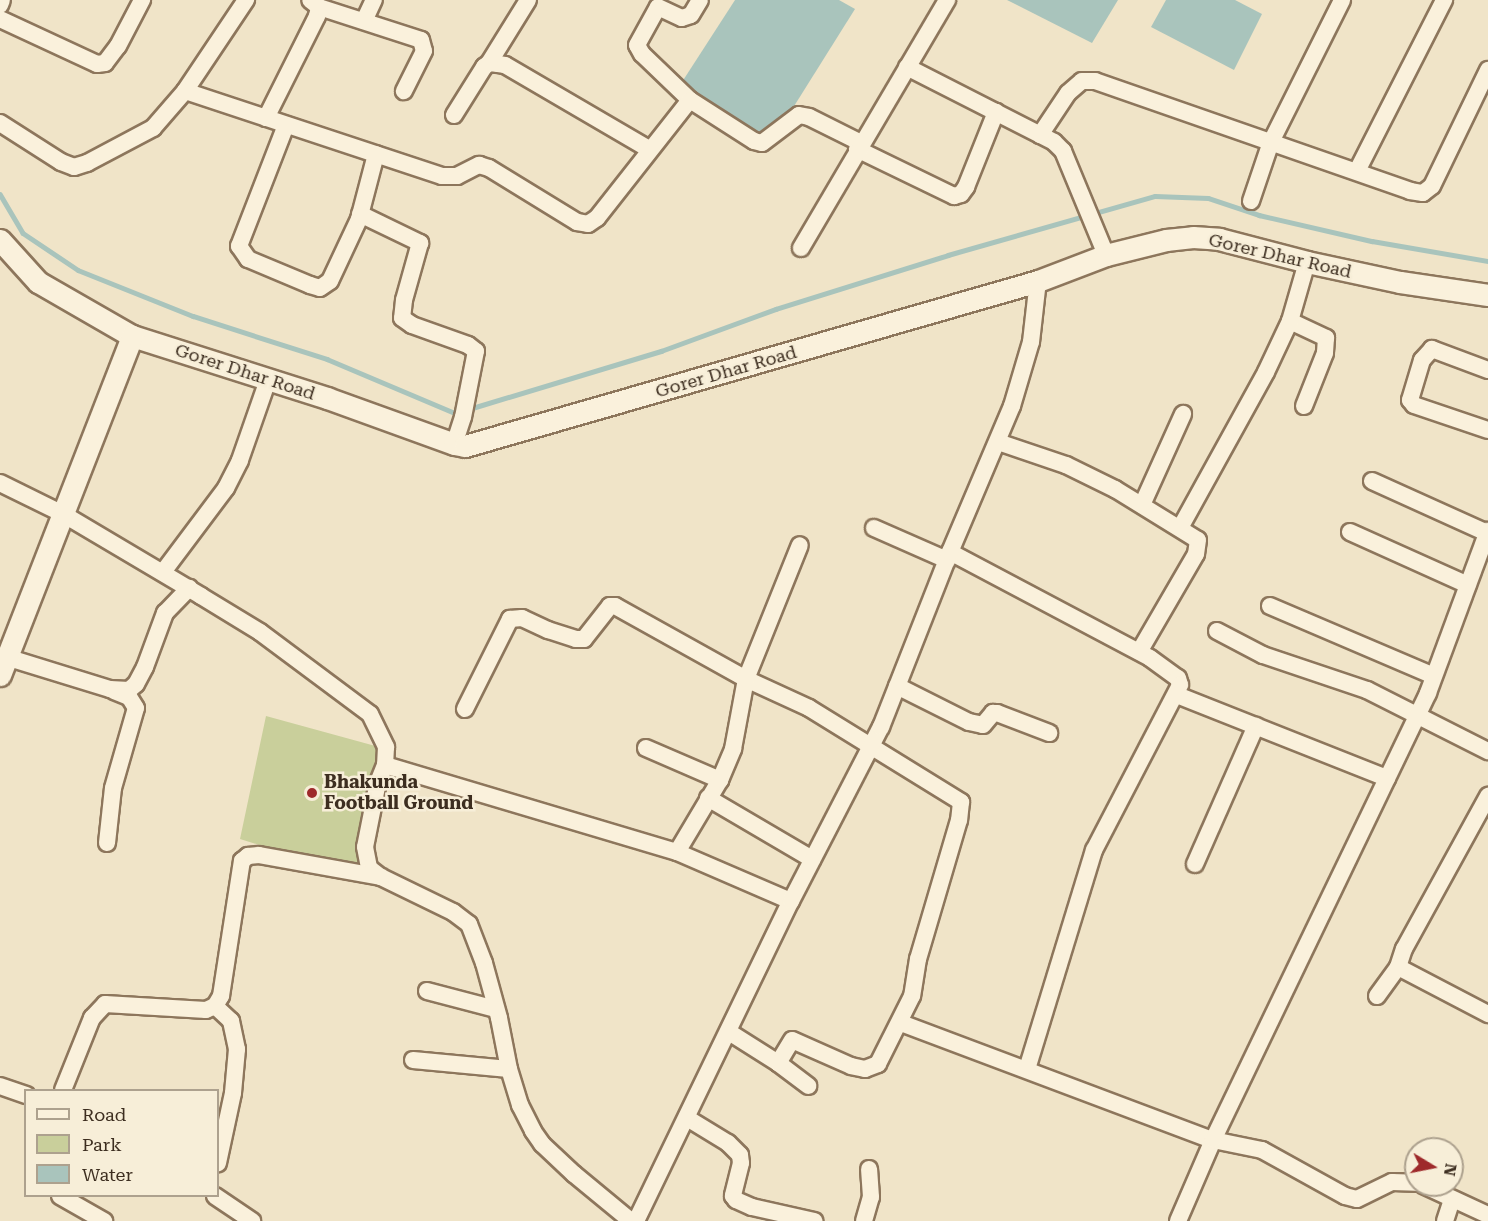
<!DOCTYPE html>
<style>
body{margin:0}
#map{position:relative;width:1488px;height:1221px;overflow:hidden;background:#f0e4c8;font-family:"Roboto Serif",serif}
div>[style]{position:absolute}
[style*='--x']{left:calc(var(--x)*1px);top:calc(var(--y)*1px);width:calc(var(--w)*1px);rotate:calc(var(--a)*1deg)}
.green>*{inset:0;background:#c9cf9b}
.water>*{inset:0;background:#a9c4bc}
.stream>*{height:4.5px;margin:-2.25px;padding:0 2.25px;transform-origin:2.25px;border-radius:2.25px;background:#a9c4bc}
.roads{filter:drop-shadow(2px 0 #8d765c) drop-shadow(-2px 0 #8d765c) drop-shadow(0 2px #8d765c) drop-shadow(0 -2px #8d765c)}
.minor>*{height:16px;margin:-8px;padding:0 8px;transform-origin:8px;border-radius:8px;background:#faf1dc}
.tertiary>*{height:21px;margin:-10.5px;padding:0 10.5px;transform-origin:10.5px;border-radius:10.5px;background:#faf1dc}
.dots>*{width:16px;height:16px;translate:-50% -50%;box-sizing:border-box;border:3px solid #f7eed8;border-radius:50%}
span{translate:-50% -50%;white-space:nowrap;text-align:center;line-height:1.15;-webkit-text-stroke:5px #f7eed8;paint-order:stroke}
.street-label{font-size:18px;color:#3d2e20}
.poi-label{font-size:18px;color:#3d2e20;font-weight:700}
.left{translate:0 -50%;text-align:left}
.legend{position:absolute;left:24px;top:1089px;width:195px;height:108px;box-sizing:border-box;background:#f7eed8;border:2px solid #ada18e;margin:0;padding:8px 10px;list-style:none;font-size:18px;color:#3d2e20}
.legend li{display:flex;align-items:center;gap:12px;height:30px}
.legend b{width:30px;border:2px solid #ada18e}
.north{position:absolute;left:1404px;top:1137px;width:60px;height:60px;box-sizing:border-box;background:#f7eed8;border:2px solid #ada18e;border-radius:50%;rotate:100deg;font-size:16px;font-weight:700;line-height:24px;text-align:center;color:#3d2e20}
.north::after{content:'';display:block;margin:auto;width:21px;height:27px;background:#9e2a2b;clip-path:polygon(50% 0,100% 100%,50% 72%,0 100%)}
</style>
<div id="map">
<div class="green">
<div style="clip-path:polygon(266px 716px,379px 747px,375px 781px,372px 847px,359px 866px,305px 859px,240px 839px)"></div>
</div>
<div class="water">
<div style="clip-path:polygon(735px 0,839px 0,855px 9px,791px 111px,761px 137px,692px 96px,682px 82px)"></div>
<div style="clip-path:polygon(1007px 0,1118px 0,1092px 43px)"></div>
<div style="clip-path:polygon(1166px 0,1235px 0,1262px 14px,1234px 70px,1151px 27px)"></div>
</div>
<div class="stream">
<div style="--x:0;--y:194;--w:45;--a:59.5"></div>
<div style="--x:23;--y:233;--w:66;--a:33.9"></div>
<div style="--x:78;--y:270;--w:124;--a:21.8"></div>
<div style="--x:193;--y:316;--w:141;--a:17.8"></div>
<div style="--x:327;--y:359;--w:139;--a:22.9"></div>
<div style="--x:455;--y:413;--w:6;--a:-9"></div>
<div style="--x:469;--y:409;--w:201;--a:-16.8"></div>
<div style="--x:661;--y:351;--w:122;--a:-20.1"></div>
<div style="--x:776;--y:309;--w:180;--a:-17.4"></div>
<div style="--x:948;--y:255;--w:215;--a:-15.9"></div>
<div style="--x:1155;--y:196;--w:53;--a:2.2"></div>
<div style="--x:1208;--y:198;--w:54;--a:18.4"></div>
<div style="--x:1259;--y:215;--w:116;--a:13"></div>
<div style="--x:1372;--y:241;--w:118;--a:9.8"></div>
</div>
<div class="roads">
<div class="minor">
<div style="--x:0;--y:5;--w:5;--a:-68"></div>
<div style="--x:319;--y:7;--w:107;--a:17.9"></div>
<div style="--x:421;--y:40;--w:11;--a:75"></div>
<div style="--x:424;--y:51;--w:45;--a:116.6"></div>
<div style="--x:0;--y:19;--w:107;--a:24.9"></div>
<div style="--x:97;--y:64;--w:8;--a:-7"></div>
<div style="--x:105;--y:63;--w:21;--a:-53"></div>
<div style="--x:118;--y:46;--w:52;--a:-62.4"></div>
<div style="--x:364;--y:21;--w:23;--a:-65"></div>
<div style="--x:489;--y:63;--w:74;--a:-58.2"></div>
<div style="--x:907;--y:67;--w:165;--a:27"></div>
<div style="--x:1054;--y:142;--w:13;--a:45"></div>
<div style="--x:1063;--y:151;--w:113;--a:67.5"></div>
<div style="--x:185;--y:91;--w:110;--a:-56.2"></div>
<div style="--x:690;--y:100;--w:66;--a:-136.2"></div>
<div style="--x:642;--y:54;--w:10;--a:-119"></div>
<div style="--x:637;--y:45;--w:43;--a:-61.1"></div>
<div style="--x:658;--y:7;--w:26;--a:25"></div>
<div style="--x:682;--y:18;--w:9;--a:-18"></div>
<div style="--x:691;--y:15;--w:17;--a:-59"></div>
<div style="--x:454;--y:115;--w:57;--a:-58"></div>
<div style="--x:484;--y:67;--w:6;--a:-39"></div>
<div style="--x:489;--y:63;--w:9;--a:6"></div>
<div style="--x:498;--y:64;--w:7;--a:8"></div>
<div style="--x:505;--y:65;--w:167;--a:30.3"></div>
<div style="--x:266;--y:118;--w:114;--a:-63.4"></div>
<div style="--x:317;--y:16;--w:9;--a:-77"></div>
<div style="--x:319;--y:7;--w:11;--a:-142"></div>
<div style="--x:0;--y:123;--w:72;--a:32.6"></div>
<div style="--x:61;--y:162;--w:14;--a:21"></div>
<div style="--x:74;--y:167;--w:14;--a:-17"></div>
<div style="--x:87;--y:163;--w:75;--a:-27.9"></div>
<div style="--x:153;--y:128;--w:49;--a:-49.1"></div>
<div style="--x:185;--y:91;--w:271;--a:18.3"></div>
<div style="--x:442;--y:176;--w:15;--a:0"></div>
<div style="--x:457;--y:176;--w:25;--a:-27"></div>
<div style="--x:479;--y:165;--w:10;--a:17"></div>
<div style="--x:489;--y:168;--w:103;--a:31.5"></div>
<div style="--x:577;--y:222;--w:11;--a:10"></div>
<div style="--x:588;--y:224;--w:11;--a:-34"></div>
<div style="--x:597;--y:218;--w:150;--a:-51.8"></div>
<div style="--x:690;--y:100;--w:76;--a:32.6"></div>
<div style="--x:754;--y:141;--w:8;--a:14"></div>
<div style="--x:762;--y:143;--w:46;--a:-37.1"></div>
<div style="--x:799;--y:115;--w:10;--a:11"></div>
<div style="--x:809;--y:117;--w:58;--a:26.6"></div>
<div style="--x:286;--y:125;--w:130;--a:111.2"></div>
<div style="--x:239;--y:246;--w:16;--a:55"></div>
<div style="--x:248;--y:259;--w:67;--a:22.8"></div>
<div style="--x:310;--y:285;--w:10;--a:17"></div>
<div style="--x:320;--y:288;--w:12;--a:-35"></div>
<div style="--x:330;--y:281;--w:68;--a:-64.9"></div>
<div style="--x:359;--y:219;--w:67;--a:-75.3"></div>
<div style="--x:1040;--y:135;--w:50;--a:-56.3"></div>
<div style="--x:1068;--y:93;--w:18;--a:-41"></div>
<div style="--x:1082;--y:81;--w:13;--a:0"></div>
<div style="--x:1095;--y:81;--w:334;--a:19.2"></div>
<div style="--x:1410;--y:191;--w:13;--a:9"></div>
<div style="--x:1423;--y:193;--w:11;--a:-38"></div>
<div style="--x:1432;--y:186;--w:129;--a:-64.2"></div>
<div style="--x:857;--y:149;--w:108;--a:25.9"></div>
<div style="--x:954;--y:196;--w:7;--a:-16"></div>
<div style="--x:961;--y:194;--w:9;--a:-54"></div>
<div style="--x:966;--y:187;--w:81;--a:-68.2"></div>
<div style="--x:1357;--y:171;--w:192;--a:-63"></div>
<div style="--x:1251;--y:201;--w:62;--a:-71.3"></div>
<div style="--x:1271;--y:142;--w:159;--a:-63.4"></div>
<div style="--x:360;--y:214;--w:67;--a:25.8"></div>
<div style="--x:420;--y:243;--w:59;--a:105.7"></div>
<div style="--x:404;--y:300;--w:18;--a:96"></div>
<div style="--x:402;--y:318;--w:12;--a:35"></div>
<div style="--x:412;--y:325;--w:59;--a:19.7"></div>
<div style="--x:468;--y:345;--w:10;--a:37"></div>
<div style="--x:476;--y:351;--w:67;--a:101.1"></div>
<div style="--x:463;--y:417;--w:28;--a:108"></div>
<div style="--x:801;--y:248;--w:288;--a:-59.5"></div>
<div style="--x:1290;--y:321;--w:40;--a:25"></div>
<div style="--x:1326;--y:338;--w:15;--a:94"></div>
<div style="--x:1325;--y:353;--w:57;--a:111.6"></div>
<div style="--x:1488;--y:370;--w:60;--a:-159.4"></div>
<div style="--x:1432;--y:349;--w:15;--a:132"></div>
<div style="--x:1422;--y:360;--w:42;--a:106.7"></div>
<div style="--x:1410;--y:400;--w:6;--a:51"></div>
<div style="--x:1414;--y:405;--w:78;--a:18.7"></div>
<div style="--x:998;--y:442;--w:72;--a:18.7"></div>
<div style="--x:1066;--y:465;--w:55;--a:26.1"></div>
<div style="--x:1115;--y:489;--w:97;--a:31.6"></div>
<div style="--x:1198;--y:540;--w:14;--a:98"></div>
<div style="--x:1196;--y:554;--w:113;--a:120.2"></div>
<div style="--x:1372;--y:481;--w:126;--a:24.3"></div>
<div style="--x:0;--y:483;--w:70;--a:26.2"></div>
<div style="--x:63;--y:514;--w:161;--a:30.7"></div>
<div style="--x:201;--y:596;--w:69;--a:31.4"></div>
<div style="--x:260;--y:632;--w:137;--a:36.7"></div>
<div style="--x:370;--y:714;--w:37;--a:64"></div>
<div style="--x:386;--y:747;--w:18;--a:93"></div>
<div style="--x:385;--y:765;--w:18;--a:112"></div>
<div style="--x:378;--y:782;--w:66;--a:101.3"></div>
<div style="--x:365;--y:847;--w:21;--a:79"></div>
<div style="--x:369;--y:868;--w:15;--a:37"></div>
<div style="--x:381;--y:877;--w:80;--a:25.9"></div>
<div style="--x:453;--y:912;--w:20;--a:37"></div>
<div style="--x:469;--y:924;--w:42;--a:69"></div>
<div style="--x:484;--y:963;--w:57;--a:74.7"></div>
<div style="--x:499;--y:1018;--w:52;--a:78.9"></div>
<div style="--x:509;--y:1069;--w:38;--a:73"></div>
<div style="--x:520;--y:1105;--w:29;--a:63"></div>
<div style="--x:533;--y:1131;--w:16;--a:55"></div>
<div style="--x:542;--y:1144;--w:44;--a:43.2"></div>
<div style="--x:574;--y:1174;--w:74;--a:39.5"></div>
<div style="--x:1142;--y:505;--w:100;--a:-65.7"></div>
<div style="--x:874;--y:528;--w:80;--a:23.7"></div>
<div style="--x:1180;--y:528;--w:178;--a:-61.1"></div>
<div style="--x:1266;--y:372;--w:56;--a:-64.8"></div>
<div style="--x:1290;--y:321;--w:61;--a:-73.9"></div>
<div style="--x:1350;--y:532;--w:129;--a:24.2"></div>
<div style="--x:950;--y:552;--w:226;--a:27.9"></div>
<div style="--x:1150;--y:658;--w:34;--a:36"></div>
<div style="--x:1178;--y:678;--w:7;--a:74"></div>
<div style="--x:1180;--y:685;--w:186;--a:117.5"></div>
<div style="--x:1094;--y:850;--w:229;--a:107"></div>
<div style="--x:163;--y:572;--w:105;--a:-53.1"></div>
<div style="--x:226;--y:488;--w:31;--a:-63"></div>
<div style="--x:240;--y:460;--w:85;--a:-70.7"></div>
<div style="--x:1270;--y:606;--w:178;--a:23.1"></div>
<div style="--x:1217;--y:631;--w:52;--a:27.6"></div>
<div style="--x:1263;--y:655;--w:110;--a:18.6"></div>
<div style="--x:1367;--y:690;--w:136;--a:26.8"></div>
<div style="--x:6;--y:657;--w:109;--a:17.1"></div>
<div style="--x:110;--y:689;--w:19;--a:3"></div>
<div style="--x:129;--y:690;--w:9;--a:-41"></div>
<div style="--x:136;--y:684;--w:19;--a:-62"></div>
<div style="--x:145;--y:667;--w:58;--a:-69.7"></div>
<div style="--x:165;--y:613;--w:35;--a:-46"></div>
<div style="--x:897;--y:686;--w:80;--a:26.6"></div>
<div style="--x:969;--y:722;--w:14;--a:12"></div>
<div style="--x:983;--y:725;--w:16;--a:-50"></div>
<div style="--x:993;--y:713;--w:4;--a:0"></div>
<div style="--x:997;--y:713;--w:56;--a:21"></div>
<div style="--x:1177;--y:695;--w:226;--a:21.6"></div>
<div style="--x:465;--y:709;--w:101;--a:-63.4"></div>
<div style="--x:510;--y:619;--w:12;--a:-5"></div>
<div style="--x:522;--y:618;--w:29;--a:25"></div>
<div style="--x:548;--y:630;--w:29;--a:18"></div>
<div style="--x:576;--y:639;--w:8;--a:0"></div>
<div style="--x:584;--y:639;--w:42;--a:-51.8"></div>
<div style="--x:610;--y:606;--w:5;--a:0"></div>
<div style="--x:615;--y:606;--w:150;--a:29.1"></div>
<div style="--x:746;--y:679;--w:69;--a:24.7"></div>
<div style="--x:809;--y:708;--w:179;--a:31.7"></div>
<div style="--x:961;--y:802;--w:18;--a:96"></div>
<div style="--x:959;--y:820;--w:145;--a:106.4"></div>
<div style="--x:918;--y:959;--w:37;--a:99"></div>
<div style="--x:912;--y:996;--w:76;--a:116.6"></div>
<div style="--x:878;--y:1064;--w:14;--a:159"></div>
<div style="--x:865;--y:1069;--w:14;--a:-168"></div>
<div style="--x:851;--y:1066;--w:64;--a:-156.2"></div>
<div style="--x:792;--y:1040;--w:27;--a:121"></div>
<div style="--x:778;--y:1063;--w:58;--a:-147.7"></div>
<div style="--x:646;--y:748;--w:81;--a:23.4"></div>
<div style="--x:385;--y:765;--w:305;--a:16.6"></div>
<div style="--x:677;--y:852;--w:124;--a:23.3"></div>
<div style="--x:708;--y:798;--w:121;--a:30.4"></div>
<div style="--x:107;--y:843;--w:55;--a:-83.8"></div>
<div style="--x:113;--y:788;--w:83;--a:-74"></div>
<div style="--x:136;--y:708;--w:13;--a:-122"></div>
<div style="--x:129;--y:697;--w:16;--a:-158"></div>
<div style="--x:677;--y:852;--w:84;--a:-59.2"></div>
<div style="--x:720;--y:780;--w:34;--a:-67"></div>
<div style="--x:733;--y:749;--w:71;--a:-79.5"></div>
<div style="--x:746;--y:679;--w:144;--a:-68.1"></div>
<div style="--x:1195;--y:864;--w:151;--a:-66.2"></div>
<div style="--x:1398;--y:967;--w:102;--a:27.6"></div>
<div style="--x:427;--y:991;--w:71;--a:14.6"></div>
<div style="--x:1377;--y:996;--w:36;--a:-54"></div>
<div style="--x:1398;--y:967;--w:19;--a:-72"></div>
<div style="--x:1404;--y:949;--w:175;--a:-61.2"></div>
<div style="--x:215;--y:1006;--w:22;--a:43"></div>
<div style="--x:231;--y:1021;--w:29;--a:78"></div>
<div style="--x:237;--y:1049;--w:44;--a:95.2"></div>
<div style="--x:233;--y:1093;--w:72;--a:102.1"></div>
<div style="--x:901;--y:1023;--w:333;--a:20.6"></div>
<div style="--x:1213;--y:1140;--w:50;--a:11.5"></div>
<div style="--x:1262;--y:1150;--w:95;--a:29"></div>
<div style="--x:1345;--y:1196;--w:12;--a:14"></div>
<div style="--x:1357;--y:1199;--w:39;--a:-26"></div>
<div style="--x:1392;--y:1182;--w:24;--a:2"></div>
<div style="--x:413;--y:1060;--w:96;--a:5.4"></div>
<div style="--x:778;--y:1063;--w:38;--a:37"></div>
<div style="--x:0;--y:1086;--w:28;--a:19"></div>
<div style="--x:63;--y:1090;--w:78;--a:-68.1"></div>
<div style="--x:92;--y:1018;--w:19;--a:-47"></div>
<div style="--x:105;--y:1004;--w:101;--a:3.4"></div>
<div style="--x:206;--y:1010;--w:10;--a:-24"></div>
<div style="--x:215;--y:1006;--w:12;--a:-59"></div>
<div style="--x:221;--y:996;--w:137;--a:-81.2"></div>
<div style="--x:242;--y:861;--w:8;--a:-40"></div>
<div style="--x:248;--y:856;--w:11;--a:-5"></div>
<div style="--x:259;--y:855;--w:124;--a:10.2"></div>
<div style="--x:687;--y:1118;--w:48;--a:31.4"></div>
<div style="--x:728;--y:1143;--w:17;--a:45"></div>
<div style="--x:740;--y:1155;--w:8;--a:83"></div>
<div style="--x:741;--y:1163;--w:34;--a:104"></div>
<div style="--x:733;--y:1196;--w:5;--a:53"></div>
<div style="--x:736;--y:1200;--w:17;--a:24"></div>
<div style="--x:752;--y:1207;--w:64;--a:12.7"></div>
<div style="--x:1423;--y:1185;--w:72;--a:24.8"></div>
<div style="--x:60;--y:1196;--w:51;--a:29.6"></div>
<div style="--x:215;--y:1196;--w:45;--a:34"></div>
<div style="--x:636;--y:1221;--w:356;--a:-64.2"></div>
<div style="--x:791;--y:901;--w:196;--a:-62.7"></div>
<div style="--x:881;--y:727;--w:188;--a:-68.5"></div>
<div style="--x:950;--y:552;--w:159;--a:-67"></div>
<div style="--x:1012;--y:406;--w:67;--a:-73.5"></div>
<div style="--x:1031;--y:342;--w:61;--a:-83.5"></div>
<div style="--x:864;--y:1221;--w:25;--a:-74"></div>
<div style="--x:871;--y:1197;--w:28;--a:-94"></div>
<div style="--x:1178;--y:1221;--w:88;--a:-66.6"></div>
<div style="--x:1213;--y:1140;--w:496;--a:-64.3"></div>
<div style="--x:1428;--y:693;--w:173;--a:-69.7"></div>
<div style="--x:1445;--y:1221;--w:23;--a:-72"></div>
</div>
<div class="tertiary">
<div style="--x:0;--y:240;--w:57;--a:47.9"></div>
<div style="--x:38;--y:282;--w:108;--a:29.9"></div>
<div style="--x:132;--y:336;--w:205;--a:17.6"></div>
<div style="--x:327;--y:398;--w:135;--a:19.9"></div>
<div style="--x:454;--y:444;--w:11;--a:10"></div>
<div style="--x:465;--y:446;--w:596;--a:-16.06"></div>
<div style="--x:1038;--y:281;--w:73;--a:-20.9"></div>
<div style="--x:1106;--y:255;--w:62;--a:-14"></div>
<div style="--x:1166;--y:240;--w:27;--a:-6"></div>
<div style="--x:1193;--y:237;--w:26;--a:4"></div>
<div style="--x:1219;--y:239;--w:91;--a:14.6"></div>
<div style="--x:1307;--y:262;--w:95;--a:12.1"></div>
<div style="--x:1400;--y:282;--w:89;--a:8.4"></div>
<div style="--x:0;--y:675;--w:364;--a:-68.7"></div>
</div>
</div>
<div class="dots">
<div style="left:312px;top:793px;background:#9e2a2b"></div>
</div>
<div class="street-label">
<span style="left:1280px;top:256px;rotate:13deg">Gorer Dhar Road</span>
<span style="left:245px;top:372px;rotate:18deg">Gorer Dhar Road</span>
<span style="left:726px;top:372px;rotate:-16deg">Gorer Dhar Road</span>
</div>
<div class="poi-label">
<span class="left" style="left:324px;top:793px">Bhakunda<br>Football Ground</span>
</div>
<ul class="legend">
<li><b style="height:8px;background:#faf1dc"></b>Road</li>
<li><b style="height:16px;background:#c9cf9b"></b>Park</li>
<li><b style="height:16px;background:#a9c4bc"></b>Water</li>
</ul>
<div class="north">N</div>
</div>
